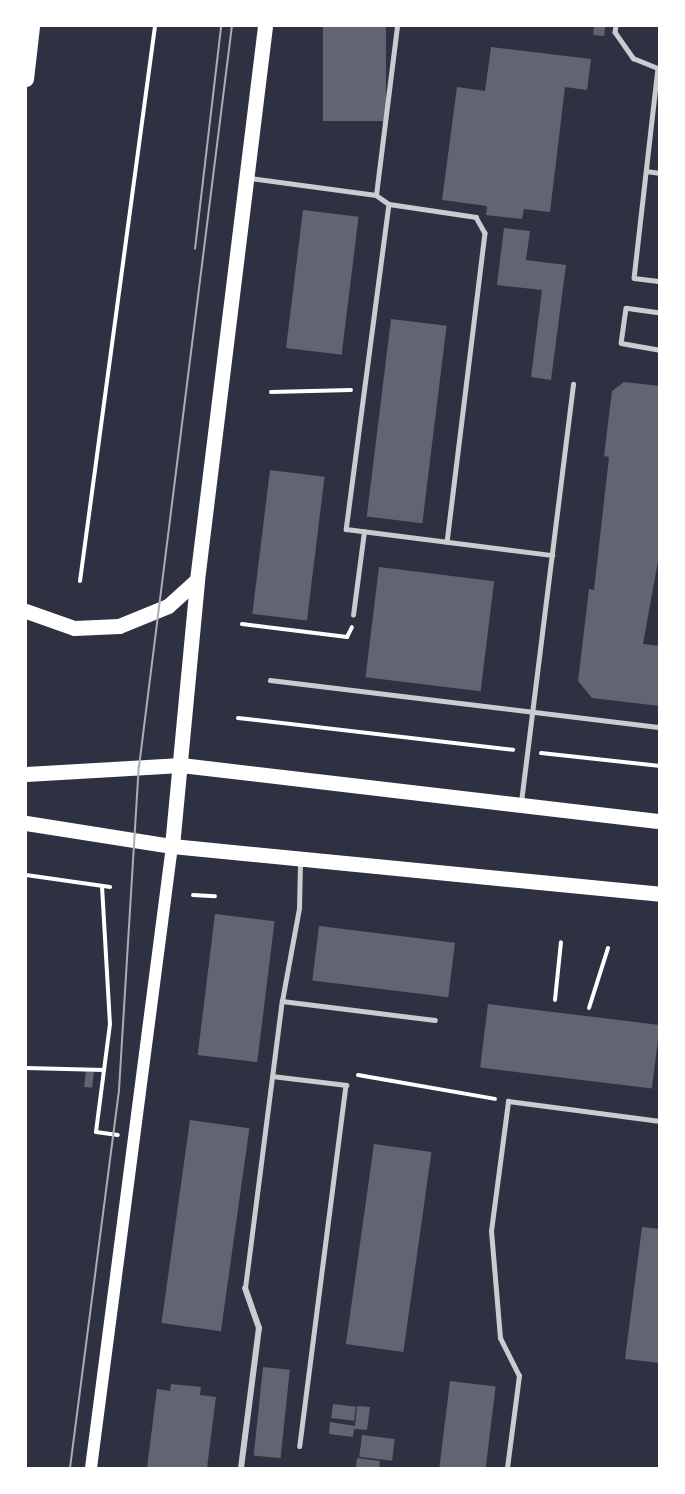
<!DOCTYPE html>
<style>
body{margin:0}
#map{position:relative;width:685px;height:1494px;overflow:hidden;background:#2d3142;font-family:Rubik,sans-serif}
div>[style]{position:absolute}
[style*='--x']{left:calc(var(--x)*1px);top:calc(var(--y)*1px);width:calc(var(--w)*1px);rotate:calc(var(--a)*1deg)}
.building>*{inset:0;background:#626471;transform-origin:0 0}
.path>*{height:4px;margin:-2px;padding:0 2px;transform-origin:2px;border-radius:2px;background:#fff}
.service>*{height:4.5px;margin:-2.25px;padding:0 2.25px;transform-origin:2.25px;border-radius:2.25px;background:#caccd0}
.minor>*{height:6px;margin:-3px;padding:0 3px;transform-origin:3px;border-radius:3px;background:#caccd0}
.secondary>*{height:12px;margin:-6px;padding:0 6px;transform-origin:6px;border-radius:6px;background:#fff}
.primary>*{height:15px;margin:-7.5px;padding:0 7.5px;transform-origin:7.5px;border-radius:7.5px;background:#fff}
.tram>*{height:1.5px;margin:-0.75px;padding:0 0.75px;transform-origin:0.75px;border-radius:0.75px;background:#abadb3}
span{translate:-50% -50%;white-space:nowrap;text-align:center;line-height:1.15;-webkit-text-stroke:5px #fff;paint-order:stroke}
.frame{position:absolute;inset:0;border:27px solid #fff;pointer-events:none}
</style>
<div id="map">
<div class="building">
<div style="left:323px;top:26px;width:63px;height:95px"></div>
<div style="left:594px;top:26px;width:11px;height:9px;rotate:5deg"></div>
<div style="clip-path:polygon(491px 47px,591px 59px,587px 90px,565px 87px,550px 212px,524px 209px,522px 219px,486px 215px,487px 206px,442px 200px,457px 87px,485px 91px)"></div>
<div style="left:303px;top:210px;width:56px;height:139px;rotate:7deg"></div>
<div style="clip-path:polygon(504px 228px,530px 231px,526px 260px,566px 265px,551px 380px,531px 377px,542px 290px,497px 285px)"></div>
<div style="left:391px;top:319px;width:56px;height:199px;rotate:7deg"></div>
<div style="clip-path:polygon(624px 382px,660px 386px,660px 550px,643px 644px,660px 646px,660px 706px,592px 698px,578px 681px,589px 589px,594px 590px,609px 457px,604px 456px,612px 391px)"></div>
<div style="left:270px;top:470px;width:55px;height:145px;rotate:7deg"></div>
<div style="left:379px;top:567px;width:116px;height:111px;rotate:7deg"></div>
<div style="left:215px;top:914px;width:60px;height:142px;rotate:7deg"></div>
<div style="left:319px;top:926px;width:137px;height:55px;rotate:7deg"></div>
<div style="left:488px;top:1004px;width:173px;height:64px;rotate:7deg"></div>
<div style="left:86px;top:1071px;width:8px;height:16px;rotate:7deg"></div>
<div style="left:190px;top:1120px;width:60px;height:205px;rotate:8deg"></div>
<div style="left:374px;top:1144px;width:58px;height:202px;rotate:8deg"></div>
<div style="clip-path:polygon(642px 1227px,660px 1229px,660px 1363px,625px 1359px)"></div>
<div style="left:263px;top:1367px;width:27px;height:89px;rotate:6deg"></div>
<div style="left:450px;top:1381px;width:46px;height:88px;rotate:7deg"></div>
<div style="clip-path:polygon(171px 1384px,201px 1387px,200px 1395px,216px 1397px,207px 1468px,147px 1468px,157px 1389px,170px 1391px)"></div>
<div style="left:333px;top:1404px;width:23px;height:14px;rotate:7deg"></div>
<div style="clip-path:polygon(357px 1406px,370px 1407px,367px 1430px,354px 1429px,353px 1437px,329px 1434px,330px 1422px,355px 1426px)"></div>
<div style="left:362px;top:1435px;width:33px;height:22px;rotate:7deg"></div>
<div style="clip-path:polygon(357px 1458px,380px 1461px,379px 1468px,356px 1468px)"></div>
</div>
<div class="path">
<div style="--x:271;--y:392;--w:80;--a:-1.4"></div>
<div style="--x:80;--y:581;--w:560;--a:-82.3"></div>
<div style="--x:242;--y:624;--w:106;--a:7.1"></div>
<div style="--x:347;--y:637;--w:11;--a:-63"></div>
<div style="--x:238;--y:718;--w:277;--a:6.6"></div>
<div style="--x:541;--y:753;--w:120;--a:6.2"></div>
<div style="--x:26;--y:875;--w:85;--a:8.1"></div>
<div style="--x:102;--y:886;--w:138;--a:86.7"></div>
<div style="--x:110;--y:1024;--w:109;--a:97.4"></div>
<div style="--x:96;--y:1132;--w:22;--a:8"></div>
<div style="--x:193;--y:895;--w:22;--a:3"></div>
<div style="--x:555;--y:1000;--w:58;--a:-84.1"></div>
<div style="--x:589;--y:1008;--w:63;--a:-72.4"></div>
<div style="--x:26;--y:1068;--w:78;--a:1.5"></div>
<div style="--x:358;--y:1075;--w:139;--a:9.9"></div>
</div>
<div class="service">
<div style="--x:616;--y:26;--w:6;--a:99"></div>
<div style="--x:615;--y:32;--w:32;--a:55"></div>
<div style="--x:633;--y:58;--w:29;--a:22"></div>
<div style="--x:658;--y:68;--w:211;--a:96.5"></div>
<div style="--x:634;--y:278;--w:26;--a:7"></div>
<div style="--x:646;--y:171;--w:14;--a:8"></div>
<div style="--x:250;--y:178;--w:127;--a:7.7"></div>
<div style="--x:376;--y:195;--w:16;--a:35"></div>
<div style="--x:389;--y:204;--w:88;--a:8.5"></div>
<div style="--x:476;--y:217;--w:18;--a:61"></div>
<div style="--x:485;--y:233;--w:311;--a:97"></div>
<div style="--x:376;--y:195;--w:170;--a:-82.9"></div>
<div style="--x:389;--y:204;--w:328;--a:97.5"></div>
<div style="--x:346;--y:529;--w:208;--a:7.2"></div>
<div style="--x:660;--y:313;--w:34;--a:-172"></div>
<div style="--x:626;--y:308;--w:35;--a:98"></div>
<div style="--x:621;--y:343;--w:40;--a:10"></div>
<div style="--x:353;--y:615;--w:84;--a:-82.5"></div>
<div style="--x:270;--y:680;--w:393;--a:6.9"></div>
<div style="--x:521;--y:802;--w:421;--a:-82.9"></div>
<div style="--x:282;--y:1001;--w:154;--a:7.1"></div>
<div style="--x:272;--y:1076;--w:75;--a:6.9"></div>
<div style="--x:346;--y:1085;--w:364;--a:97.3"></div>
<div style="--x:245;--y:1288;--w:289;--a:-82.7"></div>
<div style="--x:282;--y:1001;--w:95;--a:-79.6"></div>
<div style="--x:299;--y:908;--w:45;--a:-88.7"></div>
<div style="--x:507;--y:1468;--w:93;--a:-82.6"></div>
<div style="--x:519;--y:1376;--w:42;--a:-116.6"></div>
<div style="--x:500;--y:1338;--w:107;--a:-94.8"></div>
<div style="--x:491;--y:1231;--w:131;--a:-82.5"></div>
<div style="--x:508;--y:1101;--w:153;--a:7.5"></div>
</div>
<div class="minor">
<div style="--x:241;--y:1468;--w:141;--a:-82.7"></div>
<div style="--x:259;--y:1328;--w:42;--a:-109.3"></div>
</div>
<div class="secondary">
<div style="--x:91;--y:1468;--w:627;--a:-82.58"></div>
</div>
<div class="primary">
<div style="--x:26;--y:79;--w:53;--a:-83.5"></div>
<div style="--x:26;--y:611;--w:51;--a:19.5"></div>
<div style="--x:74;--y:628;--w:45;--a:-2.5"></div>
<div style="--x:119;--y:626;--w:53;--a:-22.2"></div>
<div style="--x:168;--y:606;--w:39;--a:-42"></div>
<div style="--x:26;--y:774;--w:155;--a:-3.3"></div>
<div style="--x:181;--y:765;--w:482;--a:6.7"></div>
<div style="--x:26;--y:823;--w:148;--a:9"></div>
<div style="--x:172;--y:846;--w:490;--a:5.6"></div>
<div style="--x:172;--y:846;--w:267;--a:-84.6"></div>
<div style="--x:197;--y:580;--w:558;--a:-83"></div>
</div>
<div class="tram">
<div style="--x:195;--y:249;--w:225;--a:-83.3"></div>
<div style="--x:70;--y:1468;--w:381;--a:-82.6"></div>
<div style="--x:119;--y:1090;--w:324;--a:-86.5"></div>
<div style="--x:139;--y:767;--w:747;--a:-82.85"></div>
</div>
<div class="frame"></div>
</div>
